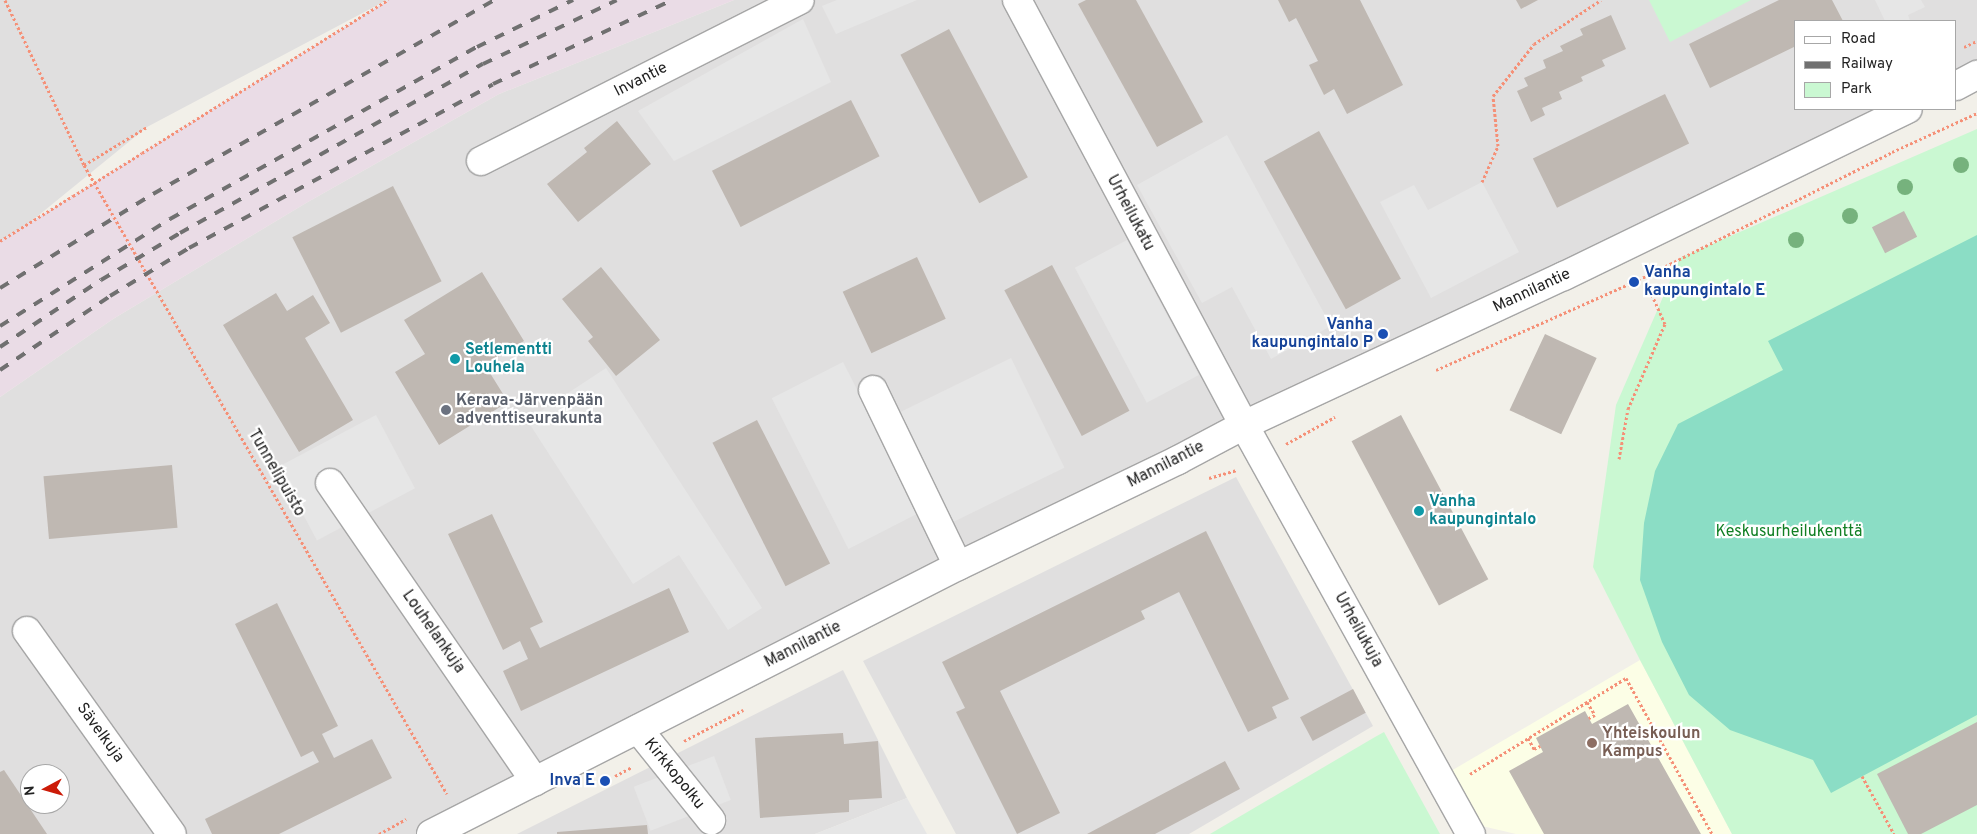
<!DOCTYPE html>
<meta charset="utf-8">
<style>
body{margin:0}
#map{position:relative;width:1977px;height:834px;overflow:hidden;background:#f2f0e9;font-family:Overpass,sans-serif}
div>[style]{position:absolute}
[style*='--x']{left:calc(var(--x)*1px);top:calc(var(--y)*1px);width:calc(var(--w)*1px);rotate:calc(var(--a)*1deg)}
.residential>*{inset:0;background:#e0dfdf}
.industrial>*{inset:0;background:#eadce6}
.education>*{inset:0;background:#fcfee6}
.park>*{inset:0;background:#caf8d2}
.pitch>*{inset:0;background:#8bddc5}
.parking>*{inset:0;background:#e6e6e6;transform-origin:0 0}
.building>*{inset:0;background:#bfb8b2;transform-origin:0 0}
.path>*{height:3px;margin-top:-1.5px;transform-origin:0;background:repeating-linear-gradient(90deg,#f59077 0 2.5px,transparent 0 5px)}
.roads{filter:drop-shadow(1px 0 #a6a6a6) drop-shadow(-1px 0 #a6a6a6) drop-shadow(0 1px #a6a6a6) drop-shadow(0 -1px #a6a6a6)}
.minor>*{height:28px;margin:-14px;padding:0 14px;transform-origin:14px;border-radius:14px;background:#fff}
.rail>*{height:4px;margin-top:-2px;transform-origin:0;background:repeating-linear-gradient(90deg,#707070 0 10px,transparent 0 20px)}
.path-bridge>*{height:3px;margin-top:-1.5px;transform-origin:0;background:repeating-linear-gradient(90deg,#f59077 0 2.5px,transparent 0 5px)}
.trees>*{width:16px;height:16px;margin:-8px;border-radius:50%;background:#76b27d}
.dots>*{width:14px;height:14px;translate:-50% -50%;box-sizing:border-box;border:2px solid #fff;border-radius:50%}
span{translate:-50% -50%;white-space:nowrap;text-align:center;line-height:1.15;-webkit-text-stroke:4.5px #fff;paint-order:stroke}
.street-label{font-size:16px;color:#222}
.transit-label{font-size:16px;color:#164399;font-weight:700}
.left{translate:0 -50%;text-align:left}
.right{translate:-100% -50%;text-align:right}
.culture-label{font-size:16px;color:#0d838f;font-weight:700}
.worship-label{font-size:16px;color:#5b616d;font-weight:700}
.park-label{font-size:16px;color:#117f24}
.education-label{font-size:16px;color:#785e54;font-weight:700}
.legend{position:absolute;left:1794px;top:20px;width:162px;height:90px;box-sizing:border-box;background:#fff;border:1px solid #a7a7a7;margin:0;padding:6px 9px;list-style:none;font-size:15px;color:#222}
.legend li{display:flex;align-items:center;gap:10px;height:25px}
.legend b{width:25px;border:1px solid #a7a7a7}
.north{position:absolute;left:20px;top:764px;width:50px;height:50px;box-sizing:border-box;background:#fff;border:1px solid #a7a7a7;border-radius:50%;rotate:264deg;font-size:14px;font-weight:700;line-height:20px;text-align:center;color:#222}
.north::after{content:'';display:block;margin:auto;width:18px;height:22px;background:#cc1b08;clip-path:polygon(50% 0,100% 100%,50% 72%,0 100%)}
</style>
<div id="map">
<div class="residential">
<div style="clip-path:polygon(0 0,387px 0,147px 127px,23px 228px,0 241px)"></div>
<div style="clip-path:polygon(evenodd,734px 0,1977px 0,1977px 75px,1956px 85px,1956px 21px,1796px 21px,1796px 109px,1908px 109px,431px 834px,0 834px,0 397px,113px 319px,306px 203px,499px 94px,734px 0,30px 774px,60px 774px,60px 804px,30px 804px,30px 774px)"></div>
<div style="clip-path:polygon(1236px 477px,1373px 726px,1189px 834px,956px 834px,863px 661px)"></div>
<div style="clip-path:polygon(843px 670px,907px 798px,815px 834px,517px 834px)"></div>
</div>
<div class="industrial">
<div style="clip-path:polygon(388px 0,734px 0,499px 94px,306px 203px,113px 319px,0 397px,0 241px)"></div>
</div>
<div class="education">
<div style="clip-path:polygon(1640px 660px,1732px 834px,1516px 834px,1482px 826px,1451px 771px)"></div>
</div>
<div class="park">
<div style="clip-path:polygon(1649px 0,1751px 0,1670px 42px)"></div>
<div style="clip-path:polygon(1977px 129px,1977px 834px,1732px 834px,1640px 660px,1593px 567px,1616px 405px,1680px 258px)"></div>
<div style="clip-path:polygon(1384px 732px,1440px 834px,1210px 834px,1375px 737px)"></div>
</div>
<div class="pitch">
<div style="clip-path:polygon(1977px 235px,1977px 715px,1831px 793px,1813px 760px,1730px 730px,1689px 695px,1662px 642px,1640px 580px,1644px 523px,1655px 471px,1678px 424px,1783px 370px,1768px 341px)"></div>
</div>
<div class="parking">
<div style="clip-path:polygon(837px 0,917px 0,836px 34px,822px 6px)"></div>
<div style="clip-path:polygon(1875px 0,1921px 0,1925px 7px,1908px 15px,1910px 21px,1885px 21px)"></div>
<div style="clip-path:polygon(803px 19px,831px 82px,674px 161px,638px 111px)"></div>
<div style="clip-path:polygon(1227px 135px,1331px 326px,1271px 359px,1232px 287px,1202px 303px,1137px 185px)"></div>
<div style="clip-path:polygon(1482px 182px,1519px 252px,1431px 298px,1380px 202px,1414px 185px,1428px 210px)"></div>
<div style="left:1127px;top:240px;width:153px;height:59px;rotate:62deg"></div>
<div style="left:1011px;top:358px;width:122px;height:130px;rotate:64deg"></div>
<div style="left:843px;top:362px;width:169px;height:80px;rotate:63deg"></div>
<div style="clip-path:polygon(606px 368px,762px 608px,728px 630px,679px 555px,633px 584px,527px 420px)"></div>
<div style="left:376px;top:415px;width:83px;height:111px;rotate:62deg"></div>
<div style="left:714px;top:756px;width:47px;height:86px;rotate:69deg"></div>
<div style="clip-path:polygon(907px 798px,927px 834px,815px 834px)"></div>
</div>
<div class="building">
<div style="clip-path:polygon(1086px 0,1136px 0,1203px 122px,1157px 147px,1078px 4px)"></div>
<div style="clip-path:polygon(1278px 0,1360px 0,1403px 85px,1347px 114px,1334px 89px,1324px 95px,1309px 65px,1318px 61px,1296px 18px,1289px 22px)"></div>
<div style="clip-path:polygon(1516px 0,1538px 0,1521px 9px)"></div>
<div style="clip-path:polygon(1779px 0,1832px 0,1843px 21px,1796px 21px,1796px 46px,1710px 88px,1689px 44px)"></div>
<div style="clip-path:polygon(1611px 15px,1626px 49px,1602px 60px,1605px 66px,1581px 77px,1583px 81px,1559px 92px,1562px 99px,1542px 108px,1545px 115px,1531px 122px,1517px 91px,1528px 86px,1524px 78px,1546px 68px,1543px 60px,1563px 51px,1560px 46px,1583px 35px,1580px 29px)"></div>
<div style="left:949px;top:29px;width:168px;height:55px;rotate:62deg"></div>
<div style="left:1665px;top:94px;width:55px;height:147px;rotate:64deg"></div>
<div style="left:851px;top:100px;width:63px;height:156px;rotate:63deg"></div>
<div style="clip-path:polygon(617px 121px,651px 164px,578px 222px,547px 184px,587px 152px,584px 148px)"></div>
<div style="left:1319px;top:131px;width:169px;height:63px;rotate:61deg"></div>
<div style="left:393px;top:186px;width:107px;height:113px;rotate:63deg"></div>
<div style="left:1904px;top:211px;width:29px;height:36px;rotate:63deg"></div>
<div style="left:917px;top:257px;width:68px;height:82px;rotate:65deg"></div>
<div style="left:1052px;top:265px;width:165px;height:54px;rotate:62deg"></div>
<div style="clip-path:polygon(601px 267px,660px 340px,616px 376px,588px 341px,593px 337px,562px 299px)"></div>
<div style="clip-path:polygon(482px 272px,524px 341px,485px 365px,508px 402px,439px 445px,395px 372px,425px 354px,404px 320px)"></div>
<div style="clip-path:polygon(276px 293px,287px 311px,313px 295px,330px 323px,305px 338px,353px 420px,299px 452px,223px 325px)"></div>
<div style="left:1545px;top:334px;width:57px;height:84px;rotate:25deg"></div>
<div style="left:1401px;top:415px;width:186px;height:56px;rotate:62deg"></div>
<div style="left:757px;top:420px;width:161px;height:50px;rotate:63deg"></div>
<div style="left:172px;top:465px;width:63px;height:129px;rotate:85deg"></div>
<div style="clip-path:polygon(492px 514px,543px 622px,530px 628px,540px 648px,669px 588px,689px 632px,521px 711px,503px 671px,528px 659px,520px 641px,503px 650px,448px 534px)"></div>
<div style="clip-path:polygon(1206px 531px,1289px 699px,1272px 707px,1277px 718px,1248px 732px,1179px 592px,1141px 611px,1145px 619px,1000px 691px,1060px 813px,1017px 834px,956px 712px,965px 708px,942px 662px)"></div>
<div style="clip-path:polygon(277px 603px,338px 726px,322px 734px,334px 758px,372px 739px,392px 778px,279px 834px,212px 834px,205px 819px,319px 762px,313px 751px,301px 757px,235px 624px)"></div>
<div style="left:1353px;top:689px;width:27px;height:60px;rotate:62deg"></div>
<div style="clip-path:polygon(1628px 704px,1701px 834px,1544px 834px,1509px 771px,1543px 752px,1536px 738px,1585px 711px,1592px 724px)"></div>
<div style="clip-path:polygon(1977px 722px,1977px 805px,1921px 834px,1908px 834px,1877px 774px)"></div>
<div style="clip-path:polygon(843px 733px,844px 744px,878px 741px,882px 798px,849px 800px,849px 812px,760px 818px,755px 738px)"></div>
<div style="clip-path:polygon(1225px 761px,1240px 789px,1155px 834px,1087px 834px)"></div>
<div style="clip-path:polygon(4px 770px,47px 834px,0 834px,0 772px)"></div>
<div style="clip-path:polygon(647px 825px,648px 834px,557px 834px,557px 832px)"></div>
</div>
<div class="path">
<div style="--x:5;--y:0;--w:183;--a:64.4"></div>
<div style="--x:84;--y:165;--w:726;--a:60.01"></div>
<div style="--x:1964;--y:47;--w:14;--a:-25"></div>
<div style="--x:142;--y:153;--w:290;--a:-31.9"></div>
<div style="--x:84;--y:165;--w:74;--a:-31.1"></div>
<div style="--x:1482;--y:182;--w:39;--a:-66"></div>
<div style="--x:1498;--y:146;--w:50;--a:-95.7"></div>
<div style="--x:1493;--y:96;--w:66;--a:-51.7"></div>
<div style="--x:1534;--y:44;--w:80;--a:-33.3"></div>
<div style="--x:0;--y:241;--w:86;--a:-31.7"></div>
<div style="--x:1436;--y:370;--w:217;--a:-24"></div>
<div style="--x:1634;--y:282;--w:289;--a:-26.7"></div>
<div style="--x:1892;--y:152;--w:94;--a:-24.6"></div>
<div style="--x:1286;--y:444;--w:56;--a:-28.9"></div>
<div style="--x:1619;--y:459;--w:51;--a:-79.8"></div>
<div style="--x:1628;--y:409;--w:93;--a:-66.5"></div>
<div style="--x:1665;--y:324;--w:51;--a:-114.1"></div>
<div style="--x:1209;--y:478;--w:29;--a:-16"></div>
<div style="--x:1587;--y:702;--w:15;--a:58"></div>
<div style="--x:1595;--y:715;--w:7;--a:153"></div>
<div style="--x:1528;--y:738;--w:13;--a:61"></div>
<div style="--x:1534;--y:749;--w:7;--a:-27"></div>
<div style="--x:684;--y:741;--w:67;--a:-27.7"></div>
<div style="--x:1470;--y:774;--w:183;--a:-31.6"></div>
<div style="--x:1626;--y:678;--w:178;--a:61.1"></div>
<div style="--x:615;--y:776;--w:19;--a:-28"></div>
<div style="--x:1862;--y:776;--w:66;--a:61.1"></div>
<div style="--x:379;--y:834;--w:31;--a:-29"></div>
</div>
<div class="roads">
<div class="minor">
<div style="--x:1017;--y:0;--w:482;--a:61.9"></div>
<div style="--x:1244;--y:425;--w:468;--a:61"></div>
<div style="--x:1956;--y:86;--w:24;--a:-28"></div>
<div style="--x:481;--y:161;--w:357;--a:-26.8"></div>
<div style="--x:873;--y:390;--w:195;--a:64.2"></div>
<div style="--x:330;--y:483;--w:362;--a:55.5"></div>
<div style="--x:27;--y:631;--w:249;--a:54.5"></div>
<div style="--x:638;--y:729;--w:117;--a:51.3"></div>
<div style="--x:431;--y:834;--w:591;--a:-26.96"></div>
<div style="--x:958;--y:566;--w:244;--a:-25.7"></div>
<div style="--x:1178;--y:460;--w:75;--a:-27.9"></div>
<div style="--x:1244;--y:425;--w:353;--a:-25"></div>
<div style="--x:1564;--y:276;--w:382;--a:-25.9"></div>
</div>
</div>
<div class="rail">
<div style="--x:0;--y:288;--w:180;--a:-31.6"></div>
<div style="--x:153;--y:194;--w:393;--a:-29.6"></div>
<div style="--x:0;--y:326;--w:201;--a:-32.2"></div>
<div style="--x:170;--y:219;--w:352;--a:-29.3"></div>
<div style="--x:477;--y:47;--w:107;--a:-26.1"></div>
<div style="--x:0;--y:347;--w:121;--a:-33.6"></div>
<div style="--x:101;--y:280;--w:92;--a:-30.7"></div>
<div style="--x:180;--y:233;--w:347;--a:-29.2"></div>
<div style="--x:483;--y:64;--w:148;--a:-25.5"></div>
<div style="--x:0;--y:370;--w:133;--a:-33.9"></div>
<div style="--x:110;--y:296;--w:92;--a:-31.3"></div>
<div style="--x:189;--y:248;--w:345;--a:-28.3"></div>
<div style="--x:493;--y:84;--w:198;--a:-25.1"></div>
</div>
<div class="path-bridge">
<div style="--x:73;--y:196;--w:81;--a:-31.9"></div>
</div>
<div class="trees">
<div style="left:1961px;top:165px"></div>
<div style="left:1905px;top:187px"></div>
<div style="left:1850px;top:216px"></div>
<div style="left:1796px;top:240px"></div>
</div>
<div class="dots">
<div style="left:1634px;top:282px;background:#1a4fb4"></div>
<div style="left:1383px;top:334px;background:#1a4fb4"></div>
<div style="left:455px;top:359px;background:#0f9aa8"></div>
<div style="left:446px;top:410px;background:#6b7280"></div>
<div style="left:1419px;top:511px;background:#0f9aa8"></div>
<div style="left:1592px;top:743px;background:#8d6e63"></div>
<div style="left:605px;top:781px;background:#1a4fb4"></div>
</div>
<div class="street-label">
<span style="left:641px;top:80px;rotate:-27deg">Invantie</span>
<span style="left:1130px;top:213px;rotate:62deg">Urheilukatu</span>
<span style="left:1532px;top:291px;rotate:-25deg">Mannilantie</span>
<span style="left:1166px;top:465px;rotate:-27deg">Mannilantie</span>
<span style="left:276px;top:473px;rotate:60deg">Tunnelipuisto</span>
<span style="left:1358px;top:630px;rotate:61deg">Urheilukuja</span>
<span style="left:433px;top:632px;rotate:55deg">Louhelankuja</span>
<span style="left:803px;top:645px;rotate:-27deg">Mannilantie</span>
<span style="left:100px;top:733px;rotate:54deg">Sävelkuja</span>
<span style="left:674px;top:774px;rotate:51deg">Kirkkopolku</span>
</div>
<div class="transit-label">
<span class="left" style="left:1644px;top:282px">Vanha<br>kaupungintalo E</span>
<span class="right" style="left:1373px;top:334px">Vanha<br>kaupungintalo P</span>
<span class="right" style="left:595px;top:781px">Inva E</span>
</div>
<div class="culture-label">
<span class="left" style="left:465px;top:359px">Setlementti<br>Louhela</span>
<span class="left" style="left:1429px;top:511px">Vanha<br>kaupungintalo</span>
</div>
<div class="worship-label">
<span class="left" style="left:456px;top:410px">Kerava-Järvenpään<br>adventtiseurakunta</span>
</div>
<div class="park-label">
<span style="left:1789px;top:532px">Keskusurheilukenttä</span>
</div>
<div class="education-label">
<span class="left" style="left:1602px;top:743px">Yhteiskoulun<br>Kampus</span>
</div>
<ul class="legend">
<li><b style="height:6px;background:#fff"></b>Road</li>
<li><b style="height:6px;background:#707070"></b>Railway</li>
<li><b style="height:14px;background:#caf8d2"></b>Park</li>
</ul>
<div class="north">N</div>
</div>
